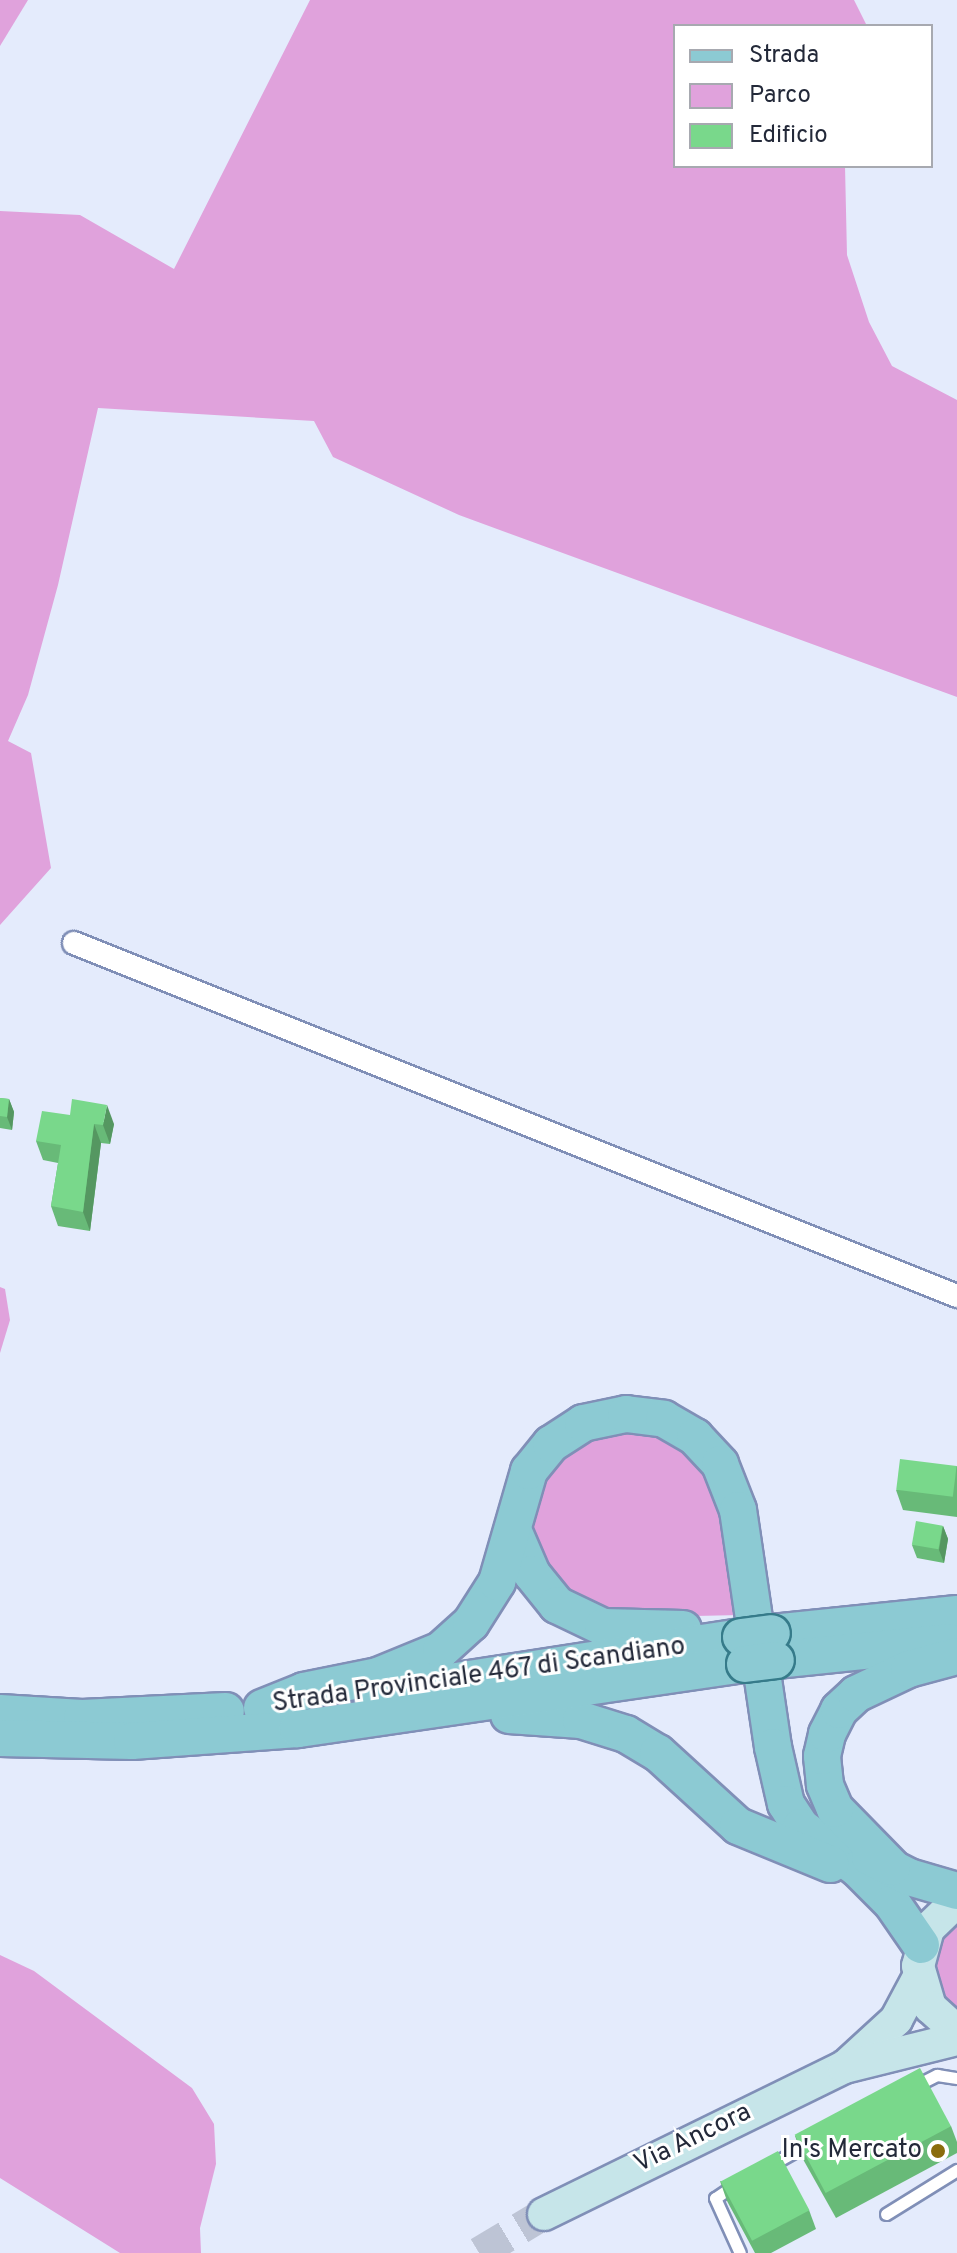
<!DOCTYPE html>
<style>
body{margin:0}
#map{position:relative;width:957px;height:2253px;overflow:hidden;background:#e4ebfc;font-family:Overpass,sans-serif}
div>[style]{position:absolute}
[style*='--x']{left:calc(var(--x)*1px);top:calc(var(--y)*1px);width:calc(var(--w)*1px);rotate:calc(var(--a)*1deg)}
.green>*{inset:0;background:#e0a2dc}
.secondary-tunnel>*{height:32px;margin-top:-16px;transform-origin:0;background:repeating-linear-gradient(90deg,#bdc4d5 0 32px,transparent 0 48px)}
.roads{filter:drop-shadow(2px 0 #808fb7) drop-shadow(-2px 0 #808fb7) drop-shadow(0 2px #808fb7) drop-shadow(0 -2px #808fb7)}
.lane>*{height:11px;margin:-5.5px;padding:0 5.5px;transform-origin:5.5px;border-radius:5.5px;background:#fff}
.street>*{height:22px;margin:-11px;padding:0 11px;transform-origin:11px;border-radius:11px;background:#fff}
.secondary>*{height:32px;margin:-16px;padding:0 16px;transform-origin:16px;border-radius:16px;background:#c6e5e9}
.primary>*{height:36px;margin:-18px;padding:0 18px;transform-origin:18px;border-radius:18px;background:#8ccad3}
.bridges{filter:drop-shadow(2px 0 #367b8a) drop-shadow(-2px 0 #367b8a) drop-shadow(0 2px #367b8a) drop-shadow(0 -2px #367b8a)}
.primary-bridge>*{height:36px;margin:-18px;padding:0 18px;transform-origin:18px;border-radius:18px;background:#8ccad3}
.wall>*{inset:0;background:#68ba78}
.shaded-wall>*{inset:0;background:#559761}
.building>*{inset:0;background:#79d88b;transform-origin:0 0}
.dots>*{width:22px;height:22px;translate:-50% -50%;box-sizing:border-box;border:4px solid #fff;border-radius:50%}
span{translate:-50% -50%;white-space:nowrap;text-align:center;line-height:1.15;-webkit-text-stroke:6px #fff;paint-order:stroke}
.street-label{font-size:26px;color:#232939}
.poi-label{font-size:26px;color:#232939}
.right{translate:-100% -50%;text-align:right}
.legend{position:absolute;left:673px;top:24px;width:260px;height:144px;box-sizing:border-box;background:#fff;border:2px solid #a7a9b0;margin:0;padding:10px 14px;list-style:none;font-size:24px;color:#232939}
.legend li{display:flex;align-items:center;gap:16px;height:40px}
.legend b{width:40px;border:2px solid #a7a9b0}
</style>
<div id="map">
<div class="green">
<div style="clip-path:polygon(0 0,28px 0,0 46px)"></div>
<div style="clip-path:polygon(310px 0,854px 0,867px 26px,675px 26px,675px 166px,845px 166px,847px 255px,869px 322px,892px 366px,957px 400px,957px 697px,459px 515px,333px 457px,314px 421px,98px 408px,58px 585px,28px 695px,8px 741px,31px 753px,51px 868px,0 925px,0 211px,80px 215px,174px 269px)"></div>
<div style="clip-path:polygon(0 1287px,5px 1289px,10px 1320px,0 1353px)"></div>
<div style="clip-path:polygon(616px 1427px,654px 1430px,686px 1449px,711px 1473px,741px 1615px,602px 1618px,543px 1572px,533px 1535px,534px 1497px,552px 1463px,580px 1438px)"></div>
<div style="clip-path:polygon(957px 1921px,957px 2014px,943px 1999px,933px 1963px,937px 1945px)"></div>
<div style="clip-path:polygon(0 1955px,34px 1971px,192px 2088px,214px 2124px,216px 2164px,200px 2228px,201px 2253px,120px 2253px,0 2178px)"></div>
</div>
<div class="secondary-tunnel">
<div style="--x:479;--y:2253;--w:76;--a:-31"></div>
</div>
<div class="roads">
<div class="lane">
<div style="--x:913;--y:2087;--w:27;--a:-27"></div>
<div style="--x:937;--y:2075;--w:20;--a:9"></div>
<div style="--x:769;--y:2166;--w:47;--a:-29.3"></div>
<div style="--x:736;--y:2184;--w:25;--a:146"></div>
<div style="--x:715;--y:2198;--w:60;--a:65.6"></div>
<div style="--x:886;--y:2214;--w:84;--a:-31.8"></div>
</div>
<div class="street">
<div style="--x:74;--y:943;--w:951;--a:21.79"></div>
</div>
<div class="secondary">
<div style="--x:957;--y:1901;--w:40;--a:136"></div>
<div style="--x:928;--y:1929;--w:38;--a:105"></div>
<div style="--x:918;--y:1966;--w:43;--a:73.7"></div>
<div style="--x:930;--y:2007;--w:36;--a:42"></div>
<div style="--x:849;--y:2063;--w:64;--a:-42.5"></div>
<div style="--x:896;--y:2020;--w:49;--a:-61.9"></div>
<div style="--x:544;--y:2214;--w:334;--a:-26.1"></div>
<div style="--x:844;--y:2067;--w:116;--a:-13.9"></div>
</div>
<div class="primary">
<div style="--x:513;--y:1530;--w:48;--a:66.6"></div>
<div style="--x:532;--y:1574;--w:40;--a:51"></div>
<div style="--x:557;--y:1605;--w:51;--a:25.6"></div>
<div style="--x:603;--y:1627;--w:80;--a:1.4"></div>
<div style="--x:772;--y:1633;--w:186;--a:-5.9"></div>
<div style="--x:776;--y:1660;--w:174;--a:-5.9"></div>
<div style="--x:372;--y:1694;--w:373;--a:-8.8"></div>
<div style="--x:262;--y:1708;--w:45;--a:-22"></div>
<div style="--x:304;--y:1691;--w:76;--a:-11.5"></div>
<div style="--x:378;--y:1676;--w:68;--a:-22.4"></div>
<div style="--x:441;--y:1650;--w:40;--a:-42"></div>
<div style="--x:471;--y:1623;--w:49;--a:-57.6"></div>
<div style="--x:497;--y:1582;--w:116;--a:-73.9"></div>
<div style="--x:529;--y:1471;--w:35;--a:-51"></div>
<div style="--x:551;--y:1444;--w:38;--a:-33"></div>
<div style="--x:583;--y:1423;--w:44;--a:-11.8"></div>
<div style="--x:626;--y:1414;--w:38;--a:7"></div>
<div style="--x:664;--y:1419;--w:36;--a:30"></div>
<div style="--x:695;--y:1437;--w:37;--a:47"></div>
<div style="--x:720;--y:1464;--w:49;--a:68.6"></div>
<div style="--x:738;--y:1510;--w:240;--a:81.6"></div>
<div style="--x:773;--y:1747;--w:58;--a:77.2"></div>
<div style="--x:786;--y:1804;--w:27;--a:57"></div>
<div style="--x:801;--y:1827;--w:71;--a:36.4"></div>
<div style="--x:858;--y:1869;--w:48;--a:45"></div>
<div style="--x:892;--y:1903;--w:51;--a:55.4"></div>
<div style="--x:0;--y:1713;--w:82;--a:3.5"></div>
<div style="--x:82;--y:1718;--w:144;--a:-2.8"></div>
<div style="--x:509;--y:1715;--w:72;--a:4"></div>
<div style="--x:581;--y:1720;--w:47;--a:17.3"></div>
<div style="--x:626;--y:1734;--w:37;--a:31"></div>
<div style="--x:658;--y:1753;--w:108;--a:42.4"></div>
<div style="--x:738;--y:1826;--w:100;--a:22.4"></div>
<div style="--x:0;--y:1738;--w:132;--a:1.3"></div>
<div style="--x:132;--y:1741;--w:166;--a:-4.1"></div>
<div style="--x:298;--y:1729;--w:452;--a:-8.3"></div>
<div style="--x:870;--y:1857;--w:44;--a:27.1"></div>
<div style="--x:909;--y:1877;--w:50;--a:16.3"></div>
<div style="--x:892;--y:1867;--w:81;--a:-134.5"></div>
<div style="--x:835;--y:1809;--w:26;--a:-113"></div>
<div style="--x:825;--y:1785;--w:29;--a:-96"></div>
<div style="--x:822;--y:1756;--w:23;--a:-77"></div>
<div style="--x:827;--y:1734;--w:27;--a:-63"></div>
<div style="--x:839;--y:1710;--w:23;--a:-43"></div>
<div style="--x:856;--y:1694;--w:59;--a:-25.3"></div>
<div style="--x:909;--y:1669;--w:50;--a:-15.2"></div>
</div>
</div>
<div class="bridges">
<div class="primary-bridge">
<div style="--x:741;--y:1637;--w:31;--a:-7"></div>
<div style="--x:745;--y:1664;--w:31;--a:-7"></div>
</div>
</div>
<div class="wall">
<div style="clip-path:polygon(0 1098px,9px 1099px,14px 1112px,12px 1130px,0 1128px)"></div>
<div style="clip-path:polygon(70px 1115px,114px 1124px,110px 1144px,101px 1143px,90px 1231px,58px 1226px,51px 1206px,58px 1163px,43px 1160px,36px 1141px)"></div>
<div style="clip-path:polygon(957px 1466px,957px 1517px,903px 1510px,896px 1490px)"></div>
<div style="clip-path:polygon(943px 1526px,948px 1539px,944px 1563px,917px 1558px,912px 1545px)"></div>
<div style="clip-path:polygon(951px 2126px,957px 2142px,957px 2153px,836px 2218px,804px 2161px,795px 2136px)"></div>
<div style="clip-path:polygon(720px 2181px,809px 2210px,816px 2229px,771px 2253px,755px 2253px,727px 2201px)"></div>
</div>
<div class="shaded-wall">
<div style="clip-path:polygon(9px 1099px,14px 1112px,12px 1130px,7px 1117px)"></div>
<div style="clip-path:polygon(107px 1105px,114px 1124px,110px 1144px,103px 1125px)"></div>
<div style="clip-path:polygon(94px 1124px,101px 1143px,90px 1231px,83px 1212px)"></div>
<div style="clip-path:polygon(943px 1526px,948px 1539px,944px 1563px,939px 1550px)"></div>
</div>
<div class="building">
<div style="clip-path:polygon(0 1098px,9px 1099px,7px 1117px,0 1116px)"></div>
<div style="clip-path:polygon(72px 1099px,107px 1105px,103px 1125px,94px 1124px,83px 1212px,51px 1206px,61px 1145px,36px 1141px,42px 1111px,70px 1115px)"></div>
<div style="left:900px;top:1459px;width:57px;height:31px;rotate:7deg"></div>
<div style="left:916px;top:1521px;width:27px;height:24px;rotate:10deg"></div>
<div style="left:920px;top:2068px;width:66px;height:142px;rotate:62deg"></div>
<div style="left:778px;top:2151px;width:67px;height:65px;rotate:62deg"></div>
</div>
<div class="dots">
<div style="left:938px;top:2151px;background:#8a6c0c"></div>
</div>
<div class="street-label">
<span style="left:479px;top:1676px;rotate:-8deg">Strada Provinciale 467 di Scandiano</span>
<span style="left:693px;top:2139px;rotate:-26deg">Via Ancora</span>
</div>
<div class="poi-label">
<span class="right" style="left:922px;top:2151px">In's Mercato</span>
</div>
<ul class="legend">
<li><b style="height:10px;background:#8ccad3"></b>Strada</li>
<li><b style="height:22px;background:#e0a2dc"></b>Parco</li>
<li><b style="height:22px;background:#79d88b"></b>Edificio</li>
</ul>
</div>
